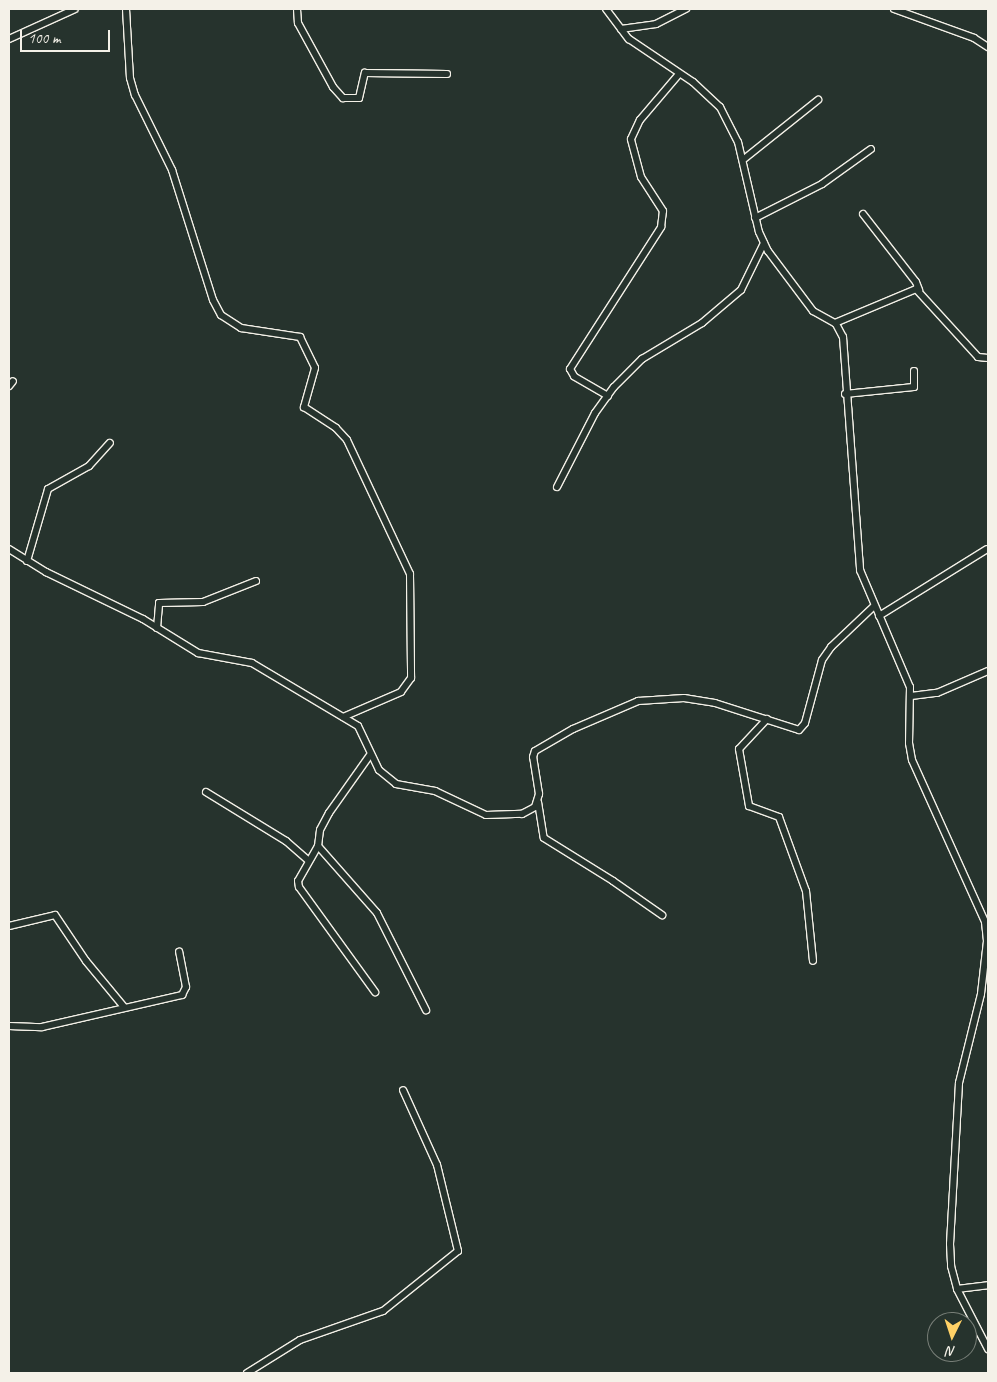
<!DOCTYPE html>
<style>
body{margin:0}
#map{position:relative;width:997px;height:1382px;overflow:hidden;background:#26332d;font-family:Caveat,sans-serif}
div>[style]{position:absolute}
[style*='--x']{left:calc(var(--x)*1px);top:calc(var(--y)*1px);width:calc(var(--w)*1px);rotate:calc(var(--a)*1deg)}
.roads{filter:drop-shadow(1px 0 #f4f1e8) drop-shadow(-1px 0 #f4f1e8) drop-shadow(0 1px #f4f1e8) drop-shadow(0 -1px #f4f1e8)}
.minor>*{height:6px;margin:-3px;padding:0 3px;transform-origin:3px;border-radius:3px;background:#26332d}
span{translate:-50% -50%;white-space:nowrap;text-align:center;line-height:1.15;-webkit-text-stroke:4.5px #26332d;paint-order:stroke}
.frame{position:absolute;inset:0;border:10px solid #f4f1e8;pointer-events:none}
.north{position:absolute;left:927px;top:1312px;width:50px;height:50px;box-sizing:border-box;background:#26332d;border:1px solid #787f78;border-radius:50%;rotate:184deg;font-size:14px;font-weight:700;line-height:20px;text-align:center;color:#f4f1e8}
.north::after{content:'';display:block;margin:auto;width:18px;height:22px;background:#ffd166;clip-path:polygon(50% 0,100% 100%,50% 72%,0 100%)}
.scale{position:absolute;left:20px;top:30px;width:90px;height:22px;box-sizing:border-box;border:2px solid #f4f1e8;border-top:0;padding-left:6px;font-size:15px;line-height:18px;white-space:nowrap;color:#f4f1e8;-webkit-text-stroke:4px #26332d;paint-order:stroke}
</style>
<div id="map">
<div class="roads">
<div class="minor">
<div style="--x:126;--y:9;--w:69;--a:86.7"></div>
<div style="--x:130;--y:78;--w:18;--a:74"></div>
<div style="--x:135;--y:95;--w:84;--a:63.7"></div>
<div style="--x:172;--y:170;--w:136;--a:72.5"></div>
<div style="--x:213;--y:300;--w:17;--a:62"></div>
<div style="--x:221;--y:315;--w:24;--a:33"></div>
<div style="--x:241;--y:328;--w:60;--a:8.7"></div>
<div style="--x:300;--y:337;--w:34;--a:64"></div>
<div style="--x:315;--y:368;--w:41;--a:105.8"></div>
<div style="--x:304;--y:407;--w:38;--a:33"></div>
<div style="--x:336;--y:428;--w:16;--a:47"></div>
<div style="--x:347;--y:440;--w:148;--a:64.8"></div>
<div style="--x:410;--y:574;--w:104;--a:89.4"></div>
<div style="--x:411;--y:678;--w:17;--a:126"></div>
<div style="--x:401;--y:692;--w:63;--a:156.7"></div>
<div style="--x:297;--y:9;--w:14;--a:86"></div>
<div style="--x:298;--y:23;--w:73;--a:61.3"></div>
<div style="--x:333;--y:87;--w:15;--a:48"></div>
<div style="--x:343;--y:98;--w:16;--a:0"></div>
<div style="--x:359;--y:98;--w:26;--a:-77"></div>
<div style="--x:365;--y:73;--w:82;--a:0.7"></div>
<div style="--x:606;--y:9;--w:38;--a:53"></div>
<div style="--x:629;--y:39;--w:77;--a:33.9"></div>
<div style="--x:693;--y:82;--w:37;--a:43"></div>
<div style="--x:720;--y:107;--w:39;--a:63"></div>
<div style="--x:738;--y:142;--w:92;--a:76.9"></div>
<div style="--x:759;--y:232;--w:21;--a:65"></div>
<div style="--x:768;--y:251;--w:75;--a:53.1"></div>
<div style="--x:813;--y:311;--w:26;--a:29"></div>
<div style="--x:836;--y:324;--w:15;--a:62"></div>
<div style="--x:843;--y:337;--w:234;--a:85.8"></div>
<div style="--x:860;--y:570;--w:127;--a:66.9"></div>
<div style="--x:910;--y:687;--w:56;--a:91"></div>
<div style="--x:909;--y:743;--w:17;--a:80"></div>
<div style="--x:912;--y:760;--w:178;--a:65.7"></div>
<div style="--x:985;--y:922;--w:19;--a:84"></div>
<div style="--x:987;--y:941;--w:53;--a:96.5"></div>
<div style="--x:981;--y:994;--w:92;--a:103.9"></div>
<div style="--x:959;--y:1083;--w:161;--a:93.2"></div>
<div style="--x:950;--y:1244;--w:22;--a:87"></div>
<div style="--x:951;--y:1266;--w:24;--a:75"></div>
<div style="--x:957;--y:1289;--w:68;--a:62.7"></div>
<div style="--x:894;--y:9;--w:85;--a:19.9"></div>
<div style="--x:974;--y:38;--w:17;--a:33"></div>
<div style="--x:621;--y:29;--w:35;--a:-8"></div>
<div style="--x:656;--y:24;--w:34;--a:-27"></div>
<div style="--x:9;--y:39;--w:72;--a:-24.4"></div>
<div style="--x:744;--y:159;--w:95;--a:-38.6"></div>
<div style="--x:863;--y:214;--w:86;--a:52.1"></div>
<div style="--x:916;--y:282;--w:9;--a:69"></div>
<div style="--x:755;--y:218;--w:75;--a:-26.9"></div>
<div style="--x:822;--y:184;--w:60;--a:-35.5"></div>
<div style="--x:835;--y:323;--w:88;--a:-22.8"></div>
<div style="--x:916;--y:289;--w:92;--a:47.6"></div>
<div style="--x:978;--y:357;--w:10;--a:6"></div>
<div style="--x:9;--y:386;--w:6;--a:-51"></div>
<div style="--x:845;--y:394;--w:69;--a:-5.8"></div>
<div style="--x:914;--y:387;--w:16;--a:-90"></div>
<div style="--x:608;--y:396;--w:39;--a:-150"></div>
<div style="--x:574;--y:376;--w:8;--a:-120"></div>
<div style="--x:570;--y:369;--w:169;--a:-57.3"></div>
<div style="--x:661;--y:227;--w:16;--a:-83"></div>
<div style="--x:663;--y:211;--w:40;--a:-122.9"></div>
<div style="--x:641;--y:177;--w:39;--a:-105"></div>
<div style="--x:631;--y:139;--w:21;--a:-65"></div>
<div style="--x:640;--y:120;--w:60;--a:-49.7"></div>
<div style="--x:557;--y:487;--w:83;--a:-62.8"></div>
<div style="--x:595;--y:413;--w:32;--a:-54"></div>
<div style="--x:614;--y:387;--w:40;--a:-45"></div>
<div style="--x:642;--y:359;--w:70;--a:-31"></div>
<div style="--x:702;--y:323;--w:51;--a:-40.2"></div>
<div style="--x:741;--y:290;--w:52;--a:-63.9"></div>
<div style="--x:9;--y:549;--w:44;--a:31.9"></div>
<div style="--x:46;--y:572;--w:108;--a:25.9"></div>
<div style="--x:143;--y:619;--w:65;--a:31.7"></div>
<div style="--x:198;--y:653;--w:55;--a:10.5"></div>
<div style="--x:252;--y:663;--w:123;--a:30.7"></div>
<div style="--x:358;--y:726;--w:49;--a:64.5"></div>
<div style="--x:379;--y:770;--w:22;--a:39"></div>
<div style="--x:396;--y:784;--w:40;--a:10"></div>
<div style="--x:435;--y:791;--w:56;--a:25.2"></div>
<div style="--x:486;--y:815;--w:36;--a:-2"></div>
<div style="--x:522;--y:814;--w:15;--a:-28"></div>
<div style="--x:535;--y:807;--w:14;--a:-73"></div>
<div style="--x:539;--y:794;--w:37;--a:-99"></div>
<div style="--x:533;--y:757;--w:6;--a:-72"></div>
<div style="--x:535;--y:751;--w:44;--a:-30.1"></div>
<div style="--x:573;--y:729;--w:71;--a:-23.3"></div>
<div style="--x:638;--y:701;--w:46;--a:-3.7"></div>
<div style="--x:684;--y:698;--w:31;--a:9"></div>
<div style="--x:715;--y:703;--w:88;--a:17.8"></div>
<div style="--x:799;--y:730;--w:9;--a:-49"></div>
<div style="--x:805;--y:723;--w:65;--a:-74.9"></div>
<div style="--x:822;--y:660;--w:16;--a:-55"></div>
<div style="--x:831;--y:647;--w:59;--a:-43.6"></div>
<div style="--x:27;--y:561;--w:75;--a:-73.7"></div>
<div style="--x:48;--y:489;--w:47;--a:-29.3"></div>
<div style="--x:89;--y:466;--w:31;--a:-48"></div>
<div style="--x:879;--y:616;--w:127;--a:-31.8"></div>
<div style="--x:157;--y:628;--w:25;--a:-85"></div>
<div style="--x:159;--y:603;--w:44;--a:-1.3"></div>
<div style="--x:203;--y:602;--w:57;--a:-21.6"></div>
<div style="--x:911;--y:696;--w:26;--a:-7"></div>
<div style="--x:937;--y:693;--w:56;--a:-23.3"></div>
<div style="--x:767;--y:719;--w:41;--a:133"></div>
<div style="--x:739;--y:749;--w:58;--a:80"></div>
<div style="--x:749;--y:806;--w:32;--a:20"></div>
<div style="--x:779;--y:817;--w:79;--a:70"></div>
<div style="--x:806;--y:891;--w:70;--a:84.3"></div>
<div style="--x:370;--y:755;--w:71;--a:125.3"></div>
<div style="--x:329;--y:813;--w:19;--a:118"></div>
<div style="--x:320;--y:830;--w:16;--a:97"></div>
<div style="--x:318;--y:846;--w:89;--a:48.6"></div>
<div style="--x:377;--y:913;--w:109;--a:63.2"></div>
<div style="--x:206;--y:792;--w:94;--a:31.5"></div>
<div style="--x:286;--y:841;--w:30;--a:41"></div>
<div style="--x:538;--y:802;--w:36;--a:81"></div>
<div style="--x:544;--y:838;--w:81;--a:31.9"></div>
<div style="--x:613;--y:881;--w:60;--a:34.8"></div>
<div style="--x:318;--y:846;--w:40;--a:119.7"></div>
<div style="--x:298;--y:881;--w:6;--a:81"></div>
<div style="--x:299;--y:887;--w:130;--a:54.1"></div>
<div style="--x:9;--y:926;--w:47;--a:-13.4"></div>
<div style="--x:55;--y:915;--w:55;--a:56"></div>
<div style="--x:86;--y:961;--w:60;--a:50.4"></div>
<div style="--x:9;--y:1026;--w:33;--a:2"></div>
<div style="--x:42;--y:1027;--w:144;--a:-12.9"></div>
<div style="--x:182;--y:995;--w:9;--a:-63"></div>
<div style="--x:186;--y:987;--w:36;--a:-101"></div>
<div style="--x:957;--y:1289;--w:31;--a:-7"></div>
<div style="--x:247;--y:1373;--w:62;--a:-31.9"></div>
<div style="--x:300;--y:1340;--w:88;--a:-19.3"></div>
<div style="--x:383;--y:1311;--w:96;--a:-38.7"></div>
<div style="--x:458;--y:1251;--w:89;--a:-103.7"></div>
<div style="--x:437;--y:1165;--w:82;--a:-114.4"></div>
</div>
</div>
<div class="frame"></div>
<div class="north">N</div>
<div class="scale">100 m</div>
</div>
